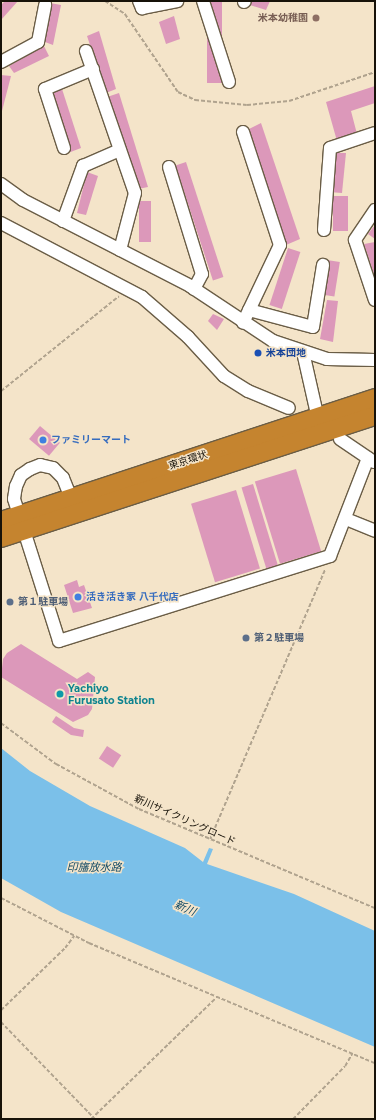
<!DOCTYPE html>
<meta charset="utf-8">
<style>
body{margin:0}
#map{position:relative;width:376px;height:1120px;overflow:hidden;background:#f4e4c9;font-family:Montserrat,"Noto Sans JP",sans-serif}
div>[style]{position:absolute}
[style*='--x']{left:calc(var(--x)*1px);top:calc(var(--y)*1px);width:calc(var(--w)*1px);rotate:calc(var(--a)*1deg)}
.water>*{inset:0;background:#7bc0e9}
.building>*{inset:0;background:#dc98ba;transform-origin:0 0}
.path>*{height:1.5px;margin-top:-0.75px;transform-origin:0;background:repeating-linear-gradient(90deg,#b0a38e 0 4px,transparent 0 6px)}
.roads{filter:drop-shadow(1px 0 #6a5d46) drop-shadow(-1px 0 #6a5d46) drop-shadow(0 1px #6a5d46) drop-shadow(0 -1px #6a5d46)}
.minor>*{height:12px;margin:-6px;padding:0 6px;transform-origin:6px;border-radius:6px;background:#fff}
.highway>*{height:18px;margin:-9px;padding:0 9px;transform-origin:9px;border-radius:9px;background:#c5842f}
.dots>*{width:11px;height:11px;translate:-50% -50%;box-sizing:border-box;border:2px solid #f4e4c9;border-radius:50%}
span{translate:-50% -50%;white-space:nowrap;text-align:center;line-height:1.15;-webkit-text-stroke:3px #f4e4c9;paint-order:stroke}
.education-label{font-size:10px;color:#785e54;font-weight:700}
.right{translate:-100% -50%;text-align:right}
.transit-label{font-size:10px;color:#164399;font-weight:700}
.left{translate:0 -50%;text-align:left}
.shop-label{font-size:10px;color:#366cbe;font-weight:700}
.street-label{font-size:10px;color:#171209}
.service-label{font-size:10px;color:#4e5e75;font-weight:700}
.culture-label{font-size:10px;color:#0d838f;font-weight:700}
.water-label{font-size:11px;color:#144b66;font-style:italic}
.frame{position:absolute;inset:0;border:2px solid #171209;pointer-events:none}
</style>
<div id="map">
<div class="water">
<div style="clip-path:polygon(1px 748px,30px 771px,90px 806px,185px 848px,203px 862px,209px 848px,213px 849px,207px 864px,294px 894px,375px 931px,375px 1047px,61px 912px,1px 878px)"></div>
</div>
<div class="building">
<div style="clip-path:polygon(5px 1px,18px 1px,1px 20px,1px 5px)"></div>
<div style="left:207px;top:1px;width:15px;height:82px"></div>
<div style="clip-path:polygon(251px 1px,270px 1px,266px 10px,250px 5px)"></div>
<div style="clip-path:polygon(50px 3px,61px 5px,53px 45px,45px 42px)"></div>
<div style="clip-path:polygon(174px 16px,180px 39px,166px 44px,159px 22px)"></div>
<div style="clip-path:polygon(99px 31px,116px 89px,106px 93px,87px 36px)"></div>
<div style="clip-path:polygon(44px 46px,49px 56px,14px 73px,9px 66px)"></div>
<div style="clip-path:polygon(1px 75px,11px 76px,2px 111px,1px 111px)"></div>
<div style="clip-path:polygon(375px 86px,375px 103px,351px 111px,357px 134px,337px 141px,326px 102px)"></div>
<div style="clip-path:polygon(62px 89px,81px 148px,68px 153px,51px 94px)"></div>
<div style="clip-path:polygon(119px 93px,148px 187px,138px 189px,107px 97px)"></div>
<div style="clip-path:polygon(261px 123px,300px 239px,286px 245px,249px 129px)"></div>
<div style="clip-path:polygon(335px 153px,346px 153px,342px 193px,329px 192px)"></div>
<div style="left:186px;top:162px;width:121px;height:11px;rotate:72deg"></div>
<div style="clip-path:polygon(87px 172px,98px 176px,86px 215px,77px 213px)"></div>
<div style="left:333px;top:196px;width:15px;height:35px"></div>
<div style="left:139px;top:201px;width:12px;height:41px"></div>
<div style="clip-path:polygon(375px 225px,375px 239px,368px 234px)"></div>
<div style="clip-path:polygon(375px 242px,375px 277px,364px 244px)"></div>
<div style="left:288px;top:248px;width:13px;height:60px;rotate:18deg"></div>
<div style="left:327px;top:260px;width:13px;height:35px;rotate:9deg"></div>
<div style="clip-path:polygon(327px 300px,338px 301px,333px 342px,320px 339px)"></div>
<div style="clip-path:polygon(213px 314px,224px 319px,217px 330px,208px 321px)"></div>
<div style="left:40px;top:426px;width:26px;height:17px;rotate:40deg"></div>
<div style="left:296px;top:469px;width:86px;height:43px;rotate:73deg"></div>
<div style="left:253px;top:484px;width:85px;height:12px;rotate:73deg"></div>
<div style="left:236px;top:490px;width:82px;height:47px;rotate:73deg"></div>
<div style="clip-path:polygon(77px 580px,79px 587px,84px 585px,92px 608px,73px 613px,64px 585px)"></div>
<div style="clip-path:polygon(21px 644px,77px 679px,88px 672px,95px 677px,92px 709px,88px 715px,73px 722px,1px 677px,3px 659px,7px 653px)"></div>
<div style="clip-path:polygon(56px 716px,74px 728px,84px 730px,83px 737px,71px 735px,52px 722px)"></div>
<div style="left:107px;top:746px;width:17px;height:15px;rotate:33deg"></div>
</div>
<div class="path">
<div style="--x:105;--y:1;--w:24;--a:33"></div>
<div style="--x:125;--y:14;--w:94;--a:55.8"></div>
<div style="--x:178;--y:92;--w:19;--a:25"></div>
<div style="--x:195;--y:100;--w:52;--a:5.5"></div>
<div style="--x:247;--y:105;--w:42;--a:-5.4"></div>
<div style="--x:289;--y:101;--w:91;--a:-18.6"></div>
<div style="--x:1;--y:391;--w:151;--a:-38.8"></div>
<div style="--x:1;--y:723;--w:69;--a:36.7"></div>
<div style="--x:56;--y:764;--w:94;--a:28.5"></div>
<div style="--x:139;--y:809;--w:256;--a:22.8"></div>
<div style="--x:210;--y:839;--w:293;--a:-66.9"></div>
<div style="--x:1;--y:898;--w:99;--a:27.1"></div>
<div style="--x:89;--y:943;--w:310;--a:22.8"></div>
<div style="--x:1;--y:1010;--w:89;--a:-44.1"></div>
<div style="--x:65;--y:948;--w:15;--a:-53"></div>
<div style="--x:1;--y:1022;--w:135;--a:45.9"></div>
<div style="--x:91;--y:1119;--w:175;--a:-44.1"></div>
<div style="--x:293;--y:1119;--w:74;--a:-45.5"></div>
<div style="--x:345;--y:1066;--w:14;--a:-60"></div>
</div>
<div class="roads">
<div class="minor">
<div style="--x:139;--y:1;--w:8;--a:67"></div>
<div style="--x:142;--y:8;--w:36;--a:-11"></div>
<div style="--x:203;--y:1;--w:85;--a:72.2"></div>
<div style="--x:244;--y:2;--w:1;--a:-45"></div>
<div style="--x:86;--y:51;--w:150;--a:71"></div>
<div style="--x:135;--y:193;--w:59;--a:104.7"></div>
<div style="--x:1;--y:62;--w:42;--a:-28.4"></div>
<div style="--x:38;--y:42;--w:38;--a:-79"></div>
<div style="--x:243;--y:132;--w:119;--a:71.9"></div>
<div style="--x:280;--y:245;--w:86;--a:115.4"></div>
<div style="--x:64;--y:148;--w:62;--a:-107.9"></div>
<div style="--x:45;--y:89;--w:52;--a:-22.6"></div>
<div style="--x:169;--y:167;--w:112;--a:72.9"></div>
<div style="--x:202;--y:274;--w:17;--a:118"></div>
<div style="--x:1;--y:184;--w:27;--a:36"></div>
<div style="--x:23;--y:200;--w:188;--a:27.2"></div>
<div style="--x:190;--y:286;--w:100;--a:33.5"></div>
<div style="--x:273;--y:341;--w:57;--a:18.4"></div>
<div style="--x:327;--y:359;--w:48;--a:1.2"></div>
<div style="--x:375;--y:210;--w:36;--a:124"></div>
<div style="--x:355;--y:240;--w:63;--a:71.6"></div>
<div style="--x:63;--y:221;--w:59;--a:-70"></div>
<div style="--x:83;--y:166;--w:40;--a:-23.4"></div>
<div style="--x:1;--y:223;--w:159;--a:27.7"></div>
<div style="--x:142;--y:297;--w:61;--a:41"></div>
<div style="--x:188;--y:337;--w:53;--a:47.3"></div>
<div style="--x:224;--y:376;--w:28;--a:32"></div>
<div style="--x:248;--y:391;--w:44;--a:22.5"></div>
<div style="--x:324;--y:230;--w:82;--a:-85.8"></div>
<div style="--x:330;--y:148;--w:47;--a:-18.4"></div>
<div style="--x:249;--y:310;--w:66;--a:14.9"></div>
<div style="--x:313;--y:327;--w:63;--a:-80.8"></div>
<div style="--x:303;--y:352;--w:73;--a:77.3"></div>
<div style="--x:340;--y:439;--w:41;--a:34.1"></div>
<div style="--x:71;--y:498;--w:22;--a:-112"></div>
<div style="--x:63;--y:478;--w:14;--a:-135"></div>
<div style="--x:53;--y:468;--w:13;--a:-167"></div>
<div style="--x:40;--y:465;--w:11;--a:158"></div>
<div style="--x:30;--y:469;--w:11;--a:146"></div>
<div style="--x:21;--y:475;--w:12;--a:114"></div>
<div style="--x:16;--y:486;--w:13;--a:99"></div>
<div style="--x:14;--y:499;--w:149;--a:72.4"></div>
<div style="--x:59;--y:641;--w:284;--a:-17.4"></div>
<div style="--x:330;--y:556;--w:105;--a:-68.8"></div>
<div style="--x:346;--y:519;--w:31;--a:22"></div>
</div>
<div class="highway">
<div style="--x:1;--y:521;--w:394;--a:-18.2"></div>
<div style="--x:1;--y:538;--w:393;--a:-18.1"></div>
</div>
</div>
<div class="dots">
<div style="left:316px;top:18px;background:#8d6e63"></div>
<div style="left:258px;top:353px;background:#1a4fb4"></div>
<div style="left:43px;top:440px;background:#3f7fe0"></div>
<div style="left:78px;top:597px;background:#3f7fe0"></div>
<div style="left:10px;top:602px;background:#5c6f8a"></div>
<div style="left:246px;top:638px;background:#5c6f8a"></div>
<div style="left:60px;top:694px;background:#0f9aa8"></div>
</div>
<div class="education-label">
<span class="right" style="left:308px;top:18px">米本幼稚園</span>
</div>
<div class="transit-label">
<span class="left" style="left:266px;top:353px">米本団地</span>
</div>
<div class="shop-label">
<span class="left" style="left:51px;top:440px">ファミリーマート</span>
<span class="left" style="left:86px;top:597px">活き活き家 八千代店</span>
</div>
<div class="street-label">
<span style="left:188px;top:460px;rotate:-18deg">東京環状</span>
<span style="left:185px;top:820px;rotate:24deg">新川サイクリングロード</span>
</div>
<div class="service-label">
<span class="left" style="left:18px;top:602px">第１駐車場</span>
<span class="left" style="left:254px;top:638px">第２駐車場</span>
</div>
<div class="culture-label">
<span class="left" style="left:68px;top:694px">Yachiyo<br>Furusato Station</span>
</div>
<div class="water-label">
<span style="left:94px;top:867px">印旛放水路</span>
<span style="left:185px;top:908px;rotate:23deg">新川</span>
</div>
<div class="frame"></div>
</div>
